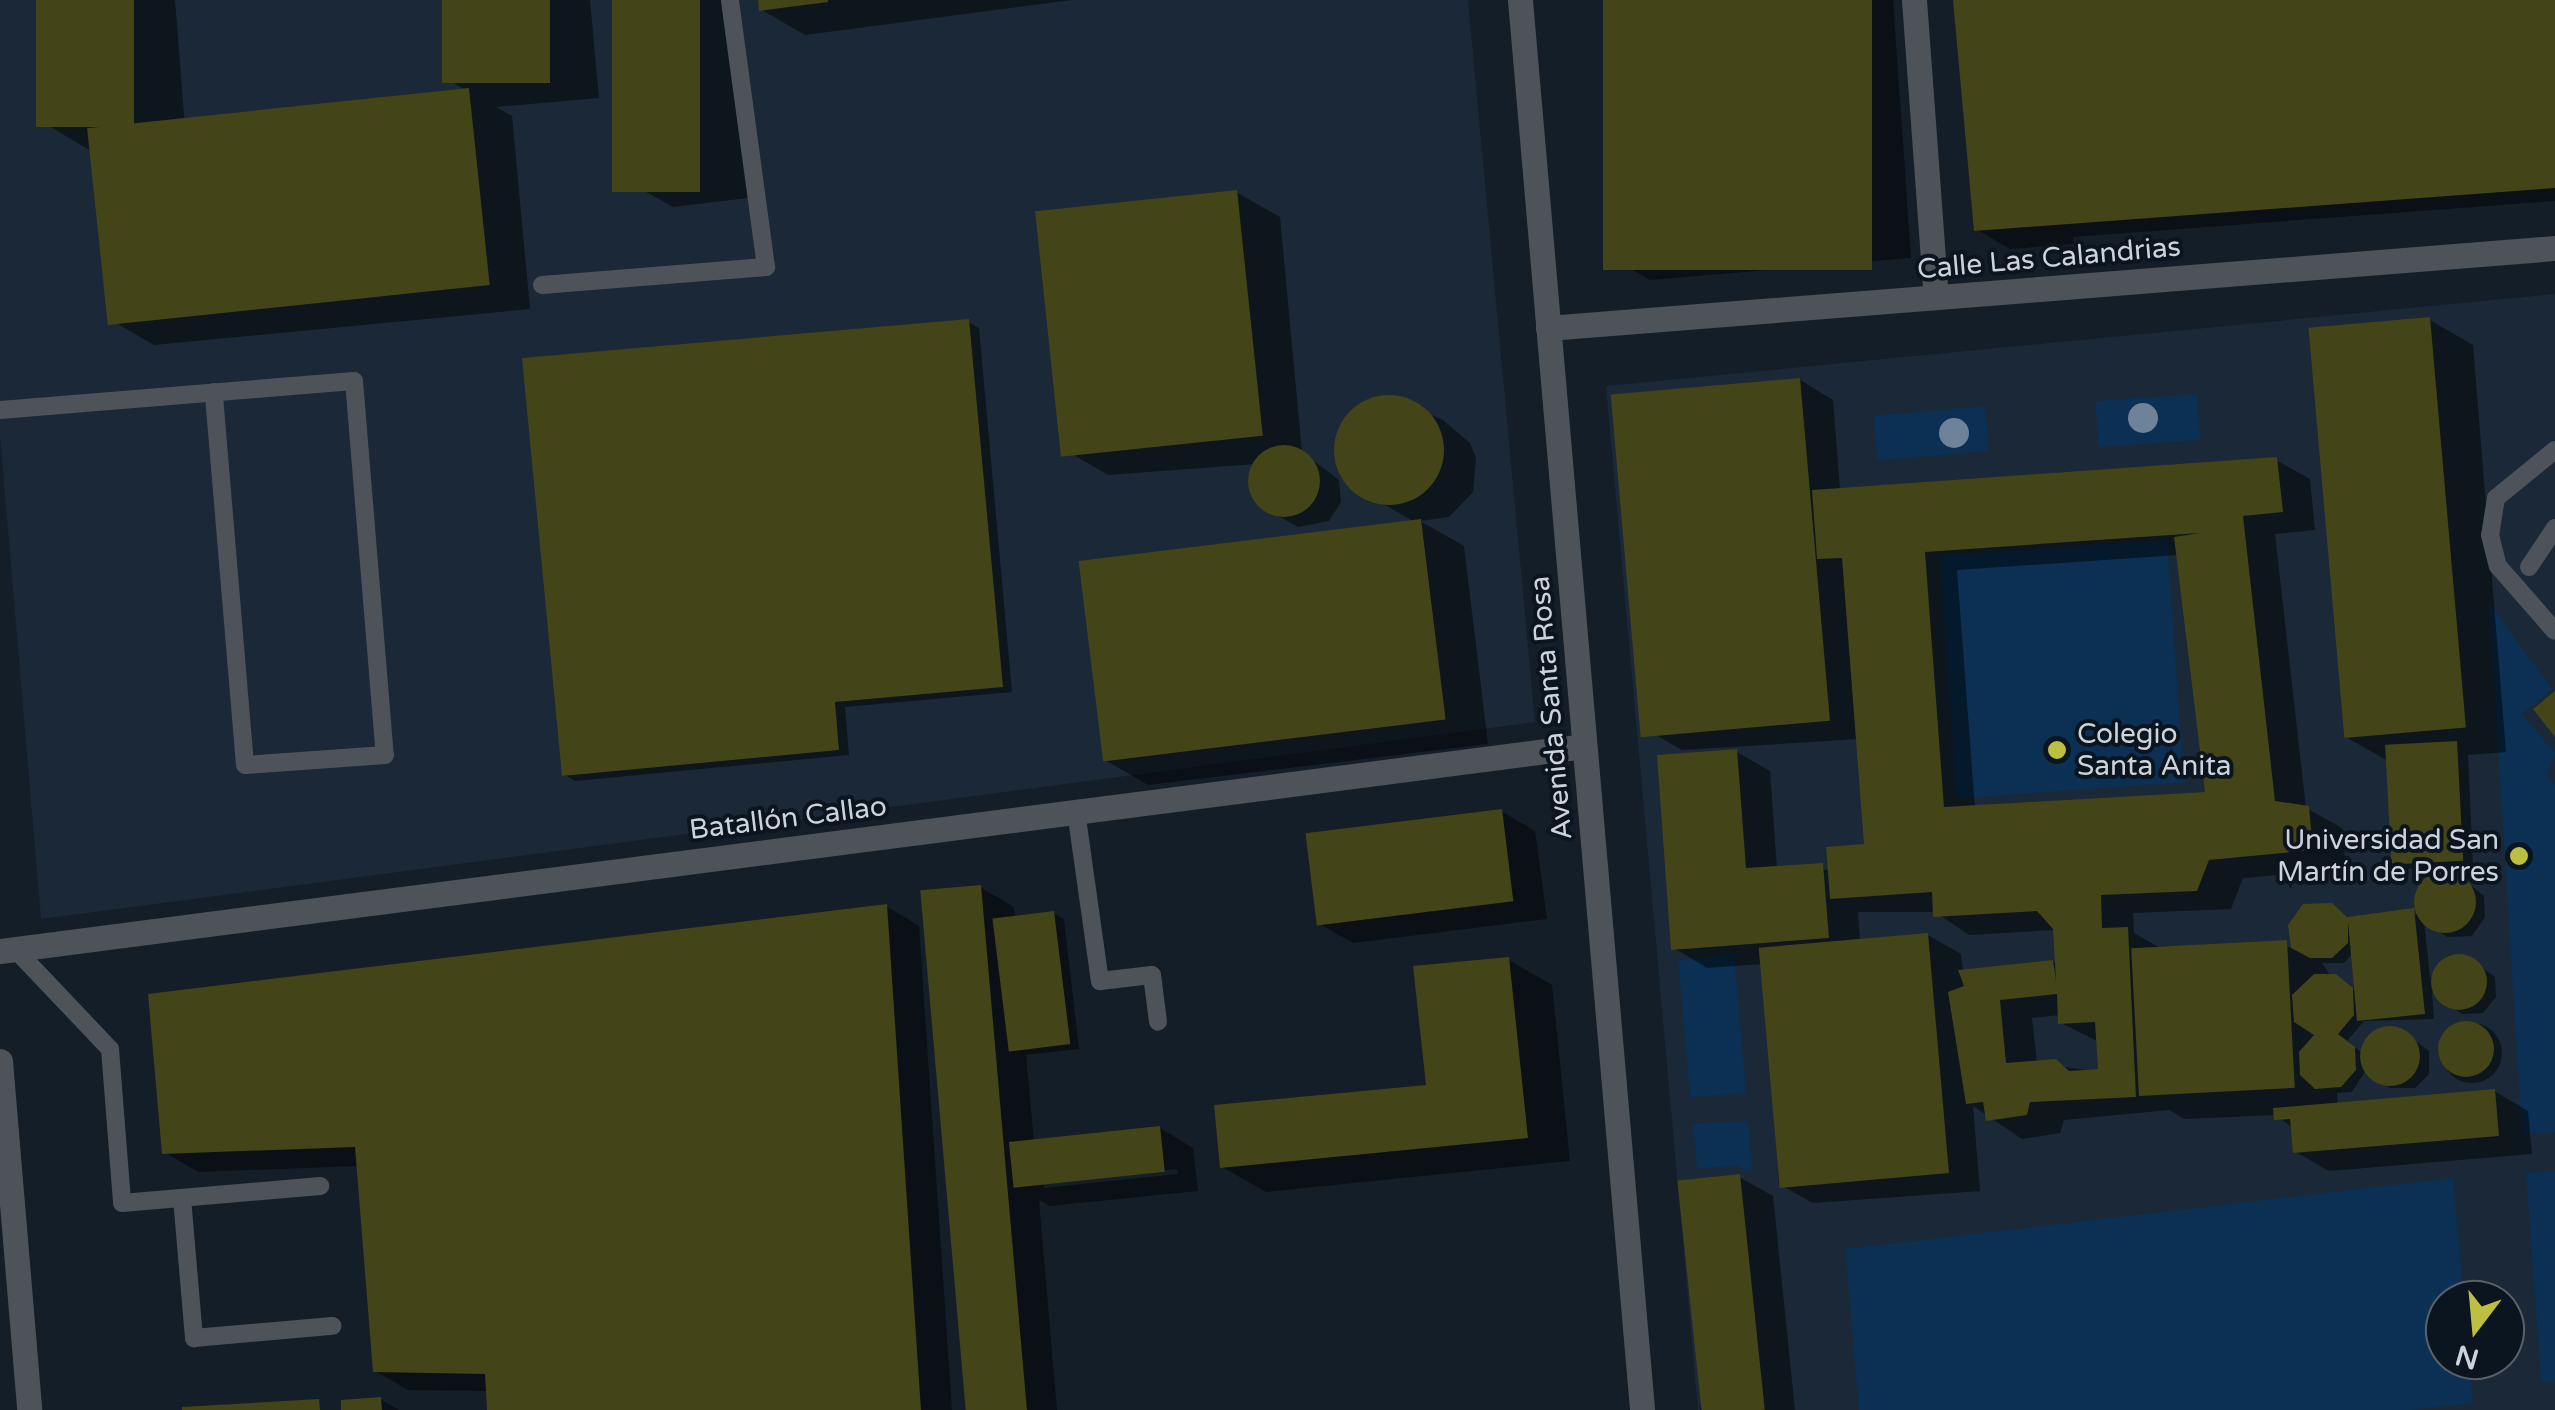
<!DOCTYPE html>
<meta charset="utf-8">
<style>
body{margin:0}
#map{position:relative;width:2555px;height:1410px;overflow:hidden;background:#141e29;font-family:"Varela Round",sans-serif}
div>[style]{position:absolute}
[style*='--x']{left:calc(var(--x)*1px);top:calc(var(--y)*1px);width:calc(var(--w)*1px);rotate:calc(var(--a)*1deg)}
.built>*{inset:0;background:#1a2837}
.green>*{inset:0;background:#0b3054;transform-origin:0 0}
.shadow>*{inset:0;background:#0007}
.round{border-radius:50%}
.building>*{inset:0;background:#434417;transform-origin:0 0}
.service>*{height:18px;margin:-9px;padding:0 9px;transform-origin:9px;border-radius:9px;background:#4e5359}
.minor>*{height:25px;margin:-12.5px;padding:0 12.5px;transform-origin:12.5px;border-radius:12.5px;background:#4e5359}
.tertiary>*{height:25px;margin:-12.5px;padding:0 12.5px;transform-origin:12.5px;border-radius:12.5px;background:#4e5359}
.trees>*{width:30px;height:30px;margin:-15px;border-radius:50%;background:#6e839a}
.dots>*{width:28px;height:28px;translate:-50% -50%;box-sizing:border-box;border:5px solid #0b151f;border-radius:50%}
span{translate:-50% -50%;white-space:nowrap;text-align:center;line-height:1.15;-webkit-text-stroke:8px #0b151f;paint-order:stroke}
.street-label{font-size:28px;color:#cdd3db}
.poi-label{font-size:28px;color:#cdd3db}
.left{translate:0 -50%;text-align:left}
.right{translate:-100% -50%;text-align:right}
.north{position:absolute;left:2425px;top:1280px;width:100px;height:100px;box-sizing:border-box;background:#0b151f;border:2px solid #59616a;border-radius:50%;rotate:196deg;font-size:28px;font-weight:700;line-height:40px;text-align:center;color:#cdd3db}
.north::after{content:'';display:block;margin:auto;width:35px;height:45px;background:#bdbf43;clip-path:polygon(50% 0,100% 100%,50% 72%,0 100%)}
</style>
<div id="map">
<div class="built">
<div style="clip-path:polygon(0 0,1468px 0,1535px 722px,41px 919px,0 436px)"></div>
<div style="clip-path:polygon(evenodd,2555px 294px,2555px 1410px,1698px 1410px,1606px 386px,2555px 294px,2445px 1300px,2505px 1300px,2505px 1360px,2445px 1360px,2445px 1300px)"></div>
</div>
<div class="green">
<div style="left:2197px;top:394px;width:46px;height:102px;rotate:86deg"></div>
<div style="left:1985px;top:406px;width:45px;height:112px;rotate:85deg"></div>
<div style="left:2167px;top:540px;width:243px;height:228px;rotate:86deg"></div>
<div style="clip-path:polygon(2489px 603px,2552px 689px,2522px 714px,2555px 753px,2546px 776px,2555px 785px,2555px 1132px,2522px 1134px)"></div>
<div style="left:1734px;top:955px;width:138px;height:56px;rotate:85deg"></div>
<div style="clip-path:polygon(1748px 1121px,1752px 1173px,1737px 1166px,1697px 1168px,1693px 1124px)"></div>
<div style="clip-path:polygon(2555px 1171px,2555px 1381px,2541px 1382px,2526px 1173px)"></div>
<div style="clip-path:polygon(2453px 1178px,2464px 1300px,2445px 1300px,2445px 1360px,2469px 1360px,2473px 1403px,2412px 1410px,1859px 1410px,1845px 1249px)"></div>
</div>
<div class="shadow">
<div style="clip-path:polygon(39px 0,175px 0,185px 128px,467px 91px,452px 82px,444px 0,590px 0,599px 98px,496px 107px,512px 116px,530px 309px,154px 345px,111px 320px,91px 151px,49px 126px)"></div>
<div style="clip-path:polygon(615px 0,730px 0,756px 197px,673px 207px,639px 188px)"></div>
<div style="clip-path:polygon(760px 0,1072px 0,805px 35px,762px 10px)"></div>
<div style="clip-path:polygon(1605px 0,1893px 0,1911px 258px,1650px 280px,1627px 267px)"></div>
<div style="clip-path:polygon(1956px 0,2555px 0,2555px 201px,2073px 237px,2074px 244px,2010px 249px,1976px 229px)"></div>
<div style="clip-path:polygon(1236px 192px,1280px 217px,1302px 452px,1339px 480px,1341px 502px,1329px 521px,1298px 527px,1275px 514px,1252px 491px,1256px 464px,1108px 475px,1065px 450px)"></div>
<div style="clip-path:polygon(2430px 320px,2473px 345px,2506px 752px,2468px 755px,2473px 866px,2404px 869px,2393px 863px,2388px 761px,2344px 736px)"></div>
<div style="clip-path:polygon(968px 322px,979px 328px,1012px 692px,845px 707px,849px 755px,575px 781px,565px 775px)"></div>
<div style="clip-path:polygon(evenodd,1800px 380px,1833px 400px,1840px 490px,2276px 460px,2310px 479px,2315px 530px,2275px 534px,2306px 808px,2342px 828px,2346px 869px,2243px 878px,2231px 909px,2133px 913px,2134px 933px,2162px 949px,2293px 947px,2331px 906px,2350px 919px,2419px 914px,2418px 888px,2433px 875px,2454px 872px,2484px 896px,2485px 917px,2472px 936px,2447px 937px,2424px 920px,2430px 978px,2446px 958px,2468px 958px,2495px 977px,2496px 997px,2483px 1013px,2462px 1014px,2432px 992px,2434px 1019px,2364px 1021px,2347px 1041px,2362px 1053px,2375px 1031px,2401px 1030px,2429px 1051px,2429px 1074px,2415px 1088px,2390px 1088px,2366px 1070px,2352px 1092px,2337px 1093px,2338px 1105px,2494px 1091px,2528px 1111px,2532px 1154px,2329px 1171px,2296px 1152px,2294px 1129px,2276px 1115px,2184px 1119px,2169px 1110px,2064px 1120px,2060px 1133px,2022px 1139px,1973px 1106px,1980px 1191px,1813px 1203px,1779px 1184px,1762px 964px,1707px 968px,1674px 948px,1737px 752px,1770px 771px,1777px 869px,1830px 870px,1866px 846px,1858px 739px,1682px 750px,1649px 731px,1800px 380px,2179px 555px,2207px 794px,1975px 808px,1957px 570px,2179px 555px,1800px 380px,1858px 912px,1935px 912px,1969px 935px,2055px 930px,2057px 962px,1963px 972px,1961px 954px,1928px 935px,1860px 940px,1858px 912px,1800px 380px,2353px 953px,2357px 991px,2331px 977px,2322px 963px,2344px 963px,2353px 953px,1800px 380px,2060px 1015px,2061px 1023px,2099px 1042px,2101px 1072px,2037px 1063px,2032px 1018px,2060px 1015px)"></div>
<div style="clip-path:polygon(1391px 397px,1443px 420px,1470px 443px,1476px 458px,1473px 492px,1449px 517px,1420px 521px,1464px 546px,1488px 744px,1148px 785px,1105px 760px,1415px 522px,1350px 485px,1337px 453px,1338px 435px,1358px 407px)"></div>
<div style="clip-path:polygon(1501px 811px,1535px 831px,1547px 919px,1353px 943px,1320px 924px)"></div>
<div style="clip-path:polygon(evenodd,980px 887px,1014px 907px,1015px 918px,1053px 913px,1064px 919px,1079px 1049px,1026px 1055px,1034px 1142px,1160px 1128px,1193px 1148px,1198px 1191px,1050px 1206px,1039px 1200px,1057px 1410px,967px 1410px,980px 887px,1177px 1169px,1178px 1174px,1044px 1188px,1044px 1183px,1177px 1169px)"></div>
<div style="clip-path:polygon(886px 906px,919px 926px,952px 1410px,490px 1410px,489px 1391px,408px 1390px,375px 1371px,359px 1166px,198px 1172px,164px 1152px)"></div>
<div style="clip-path:polygon(1509px 960px,1552px 985px,1570px 1161px,1266px 1192px,1222px 1167px,1428px 1087px)"></div>
<div class="round" style="left:2442px;top:1023px;width:60px;height:60px"></div>
<div style="clip-path:polygon(1739px 1177px,1773px 1196px,1795px 1410px,1700px 1410px)"></div>
<div style="clip-path:polygon(380px 1399px,399px 1410px,344px 1410px)"></div>
</div>
<div class="building">
<div style="left:36px;top:0;width:98px;height:127px"></div>
<div style="left:442px;top:0;width:108px;height:83px"></div>
<div style="left:612px;top:0;width:88px;height:192px"></div>
<div style="clip-path:polygon(758px 0,828px 0,828px 2px,759px 11px)"></div>
<div style="left:1603px;top:0;width:269px;height:270px"></div>
<div style="clip-path:polygon(1953px 0,2555px 0,2555px 188px,1974px 231px)"></div>
<div style="left:469px;top:88px;width:198px;height:384px;rotate:84deg"></div>
<div style="left:1237px;top:190px;width:247px;height:203px;rotate:84deg"></div>
<div style="left:2430px;top:317px;width:412px;height:122px;rotate:85deg"></div>
<div style="clip-path:polygon(969px 319px,1003px 687px,835px 702px,839px 750px,562px 776px,522px 358px)"></div>
<div style="left:1800px;top:378px;width:344px;height:190px;rotate:85deg"></div>
<div class="round" style="left:1334px;top:395px;width:110px;height:110px"></div>
<div class="round" style="left:1248px;top:445px;width:72px;height:72px"></div>
<div style="clip-path:polygon(evenodd,2277px 457px,2283px 512px,2243px 516px,2275px 801px,2309px 806px,2313px 850px,2209px 860px,2197px 891px,2101px 895px,2102px 928px,2128px 927px,2136px 1097px,2030px 1102px,2027px 1115px,1986px 1121px,1983px 1102px,1966px 1104px,1948px 992px,1964px 986px,1958px 970px,2053px 960px,2056px 981px,2053px 929px,2037px 911px,1933px 917px,1932px 892px,1830px 899px,1826px 847px,1864px 844px,1842px 558px,1817px 559px,1812px 490px,2277px 457px,2200px 533px,2174px 537px,2205px 792px,1944px 807px,1925px 552px,2200px 533px,2277px 457px,2057px 994px,2058px 1024px,2095px 1022px,2098px 1069px,2069px 1071px,2056px 1059px,2006px 1063px,2000px 1000px,2057px 994px)"></div>
<div style="left:1421px;top:519px;width:202px;height:345px;rotate:83deg"></div>
<div style="clip-path:polygon(2555px 691px,2555px 737px,2533px 709px)"></div>
<div style="left:2457px;top:741px;width:120px;height:72px;rotate:87deg"></div>
<div style="clip-path:polygon(1737px 749px,1746px 868px,1823px 863px,1829px 938px,1671px 950px,1657px 755px)"></div>
<div style="left:1502px;top:809px;width:93px;height:198px;rotate:83deg"></div>
<div class="round" style="left:2414px;top:871px;width:62px;height:62px"></div>
<div style="left:981px;top:885px;width:527px;height:61px;rotate:85deg"></div>
<div style="clip-path:polygon(2332px 903px,2347px 917px,2414px 908px,2425px 1014px,2357px 1021px,2348px 922px,2348px 943px,2332px 958px,2310px 958px,2291px 948px,2288px 925px,2303px 904px)"></div>
<div style="clip-path:polygon(887px 904px,921px 1410px,487px 1410px,485px 1374px,373px 1372px,355px 1147px,162px 1154px,148px 994px)"></div>
<div style="left:1054px;top:911px;width:134px;height:62px;rotate:83deg"></div>
<div style="left:1928px;top:933px;width:241px;height:170px;rotate:85deg"></div>
<div style="left:2287px;top:940px;width:148px;height:156px;rotate:87deg"></div>
<div class="round" style="left:2431px;top:954px;width:56px;height:56px"></div>
<div style="clip-path:polygon(1509px 957px,1528px 1138px,1220px 1168px,1214px 1105px,1426px 1085px,1413px 966px)"></div>
<div style="clip-path:polygon(2314px 974px,2336px 974px,2353px 988px,2354px 1015px,2338px 1034px,2355px 1047px,2356px 1070px,2341px 1087px,2315px 1089px,2300px 1075px,2299px 1052px,2314px 1035px,2294px 1022px,2292px 995px)"></div>
<div class="round" style="left:2438px;top:1021px;width:56px;height:56px"></div>
<div class="round" style="left:2360px;top:1026px;width:60px;height:60px"></div>
<div style="clip-path:polygon(2495px 1089px,2499px 1136px,2293px 1153px,2290px 1119px,2274px 1120px,2273px 1108px)"></div>
<div style="left:1160px;top:1126px;width:46px;height:152px;rotate:84deg"></div>
<div style="left:1740px;top:1174px;width:237px;height:63px;rotate:84deg"></div>
<div style="clip-path:polygon(381px 1397px,382px 1410px,341px 1410px,341px 1400px)"></div>
<div style="clip-path:polygon(319px 1399px,320px 1410px,182px 1410px,182px 1407px)"></div>
</div>
<div class="service">
<div style="--x:542;--y:285;--w:225;--a:-4.6"></div>
<div style="--x:766;--y:267;--w:269;--a:-97.7"></div>
<div style="--x:0;--y:410;--w:355;--a:-4.7"></div>
<div style="--x:354;--y:381;--w:375;--a:85.3"></div>
<div style="--x:385;--y:755;--w:140;--a:175.9"></div>
<div style="--x:245;--y:765;--w:374;--a:-94.8"></div>
<div style="--x:2555;--y:450;--w:76;--a:140.9"></div>
<div style="--x:2496;--y:498;--w:37;--a:99"></div>
<div style="--x:2490;--y:535;--w:32;--a:76"></div>
<div style="--x:2498;--y:566;--w:86;--a:48.8"></div>
<div style="--x:2529;--y:567;--w:47;--a:-56.3"></div>
<div style="--x:1076;--y:811;--w:172;--a:82"></div>
<div style="--x:1100;--y:981;--w:52;--a:-6.6"></div>
<div style="--x:1152;--y:975;--w:47;--a:82.7"></div>
<div style="--x:15;--y:949;--w:138;--a:46.5"></div>
<div style="--x:110;--y:1049;--w:154;--a:85.5"></div>
<div style="--x:122;--y:1203;--w:199;--a:-4.9"></div>
<div style="--x:182;--y:1198;--w:141;--a:85.1"></div>
<div style="--x:194;--y:1338;--w:139;--a:-5"></div>
</div>
<div class="minor">
<div style="--x:1914;--y:0;--w:298;--a:85.8"></div>
<div style="--x:1548;--y:328;--w:1010;--a:-4.54"></div>
<div style="--x:0;--y:951;--w:1597;--a:-7.37"></div>
<div style="--x:0;--y:1061;--w:350;--a:85.2"></div>
</div>
<div class="tertiary">
<div style="--x:1520;--y:0;--w:1415;--a:85.05"></div>
</div>
<div class="trees">
<div style="left:2143px;top:418px"></div>
<div style="left:1954px;top:433px"></div>
</div>
<div class="dots">
<div style="left:2057px;top:750px;background:#bdbf43"></div>
<div style="left:2519px;top:856px;background:#bdbf43"></div>
</div>
<div class="street-label">
<span style="left:2049px;top:258px;rotate:-5deg">Calle Las Calandrias</span>
<span style="left:1551px;top:708px;rotate:-95deg">Avenida Santa Rosa</span>
<span style="left:788px;top:818px;rotate:-7deg">Batallón Callao</span>
</div>
<div class="poi-label">
<span class="left" style="left:2077px;top:750px">Colegio<br>Santa Anita</span>
<span class="right" style="left:2499px;top:856px">Universidad San<br>Martín de Porres</span>
</div>
<div class="north">N</div>
</div>
